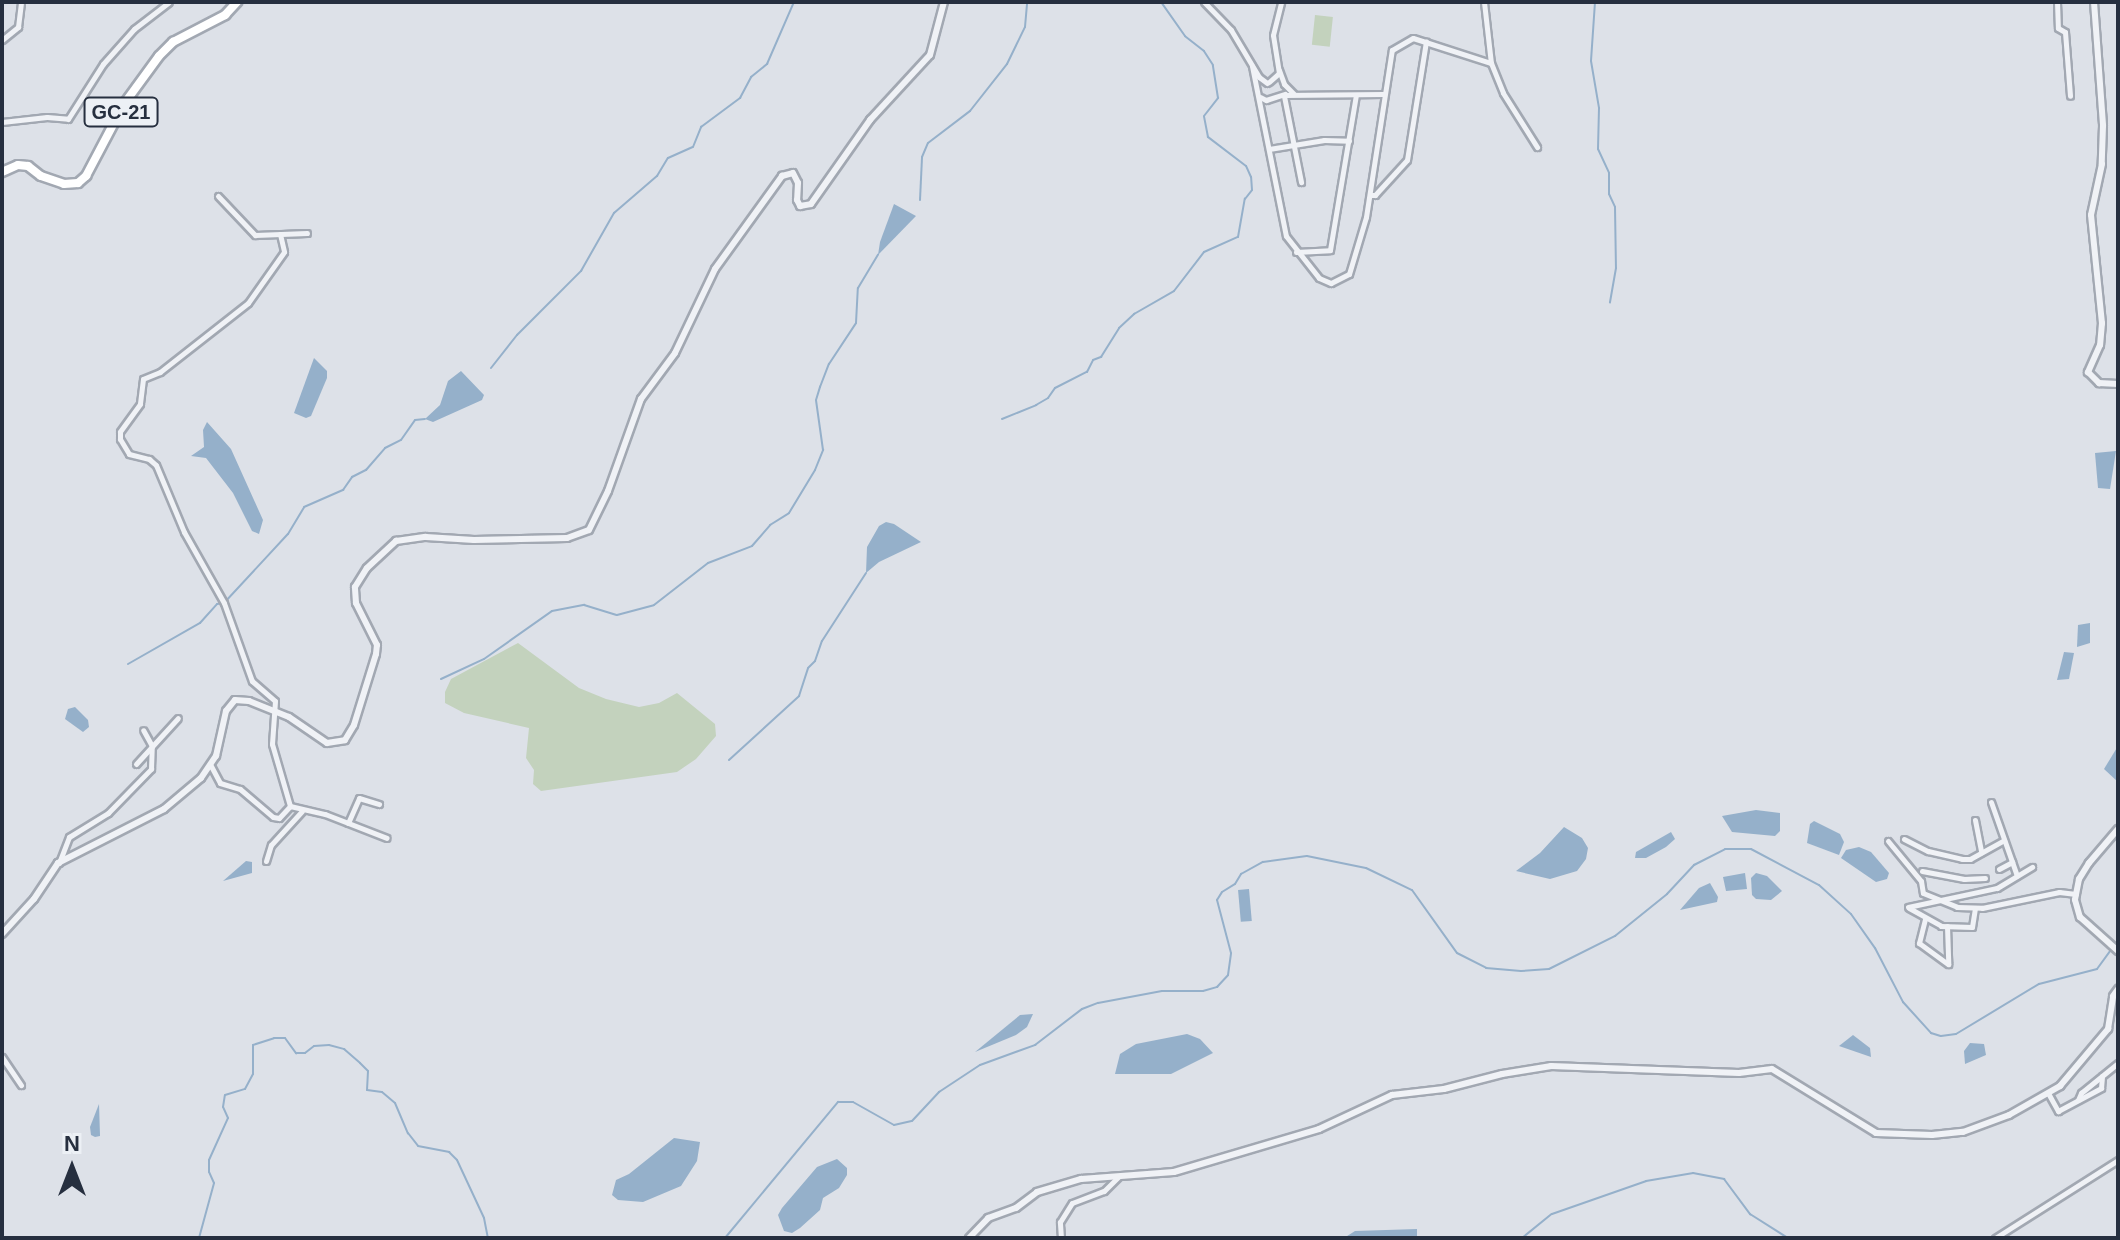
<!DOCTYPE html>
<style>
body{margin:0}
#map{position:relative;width:2120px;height:1240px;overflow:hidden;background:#dde1e8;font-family:Helvetica,sans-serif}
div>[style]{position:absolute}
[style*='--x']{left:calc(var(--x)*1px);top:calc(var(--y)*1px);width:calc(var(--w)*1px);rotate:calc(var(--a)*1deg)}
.green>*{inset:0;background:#c3d2bd;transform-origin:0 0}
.water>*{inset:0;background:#95b0ca;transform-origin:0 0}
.stream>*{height:2px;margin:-1px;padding:0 1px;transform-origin:1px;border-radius:1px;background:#95b0ca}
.roads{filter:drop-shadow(2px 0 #a2a8b2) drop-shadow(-2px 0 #a2a8b2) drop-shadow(0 2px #a2a8b2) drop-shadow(0 -2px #a2a8b2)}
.minor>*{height:5px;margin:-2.5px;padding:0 2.5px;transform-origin:2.5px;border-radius:2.5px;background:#f0f2f6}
.tertiary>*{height:6px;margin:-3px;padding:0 3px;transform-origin:3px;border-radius:3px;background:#f0f2f6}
.primary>*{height:8px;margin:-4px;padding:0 4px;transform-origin:4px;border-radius:4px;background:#fff}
span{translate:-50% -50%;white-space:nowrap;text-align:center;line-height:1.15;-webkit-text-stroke:6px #ecf0f5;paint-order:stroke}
.shield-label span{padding:2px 6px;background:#ecf0f5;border:2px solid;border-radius:6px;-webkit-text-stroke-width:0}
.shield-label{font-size:20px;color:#262f3f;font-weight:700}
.frame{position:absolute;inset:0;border:4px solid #262f3f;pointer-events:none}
.north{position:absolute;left:32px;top:1128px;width:80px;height:80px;-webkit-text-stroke:6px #ecf0f5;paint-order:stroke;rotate:0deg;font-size:22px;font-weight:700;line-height:32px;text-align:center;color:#262f3f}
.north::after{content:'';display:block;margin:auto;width:28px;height:36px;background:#262f3f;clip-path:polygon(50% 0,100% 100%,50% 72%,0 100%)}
</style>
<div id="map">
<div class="green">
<div style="left:1315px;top:15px;width:18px;height:30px;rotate:6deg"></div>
<div style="clip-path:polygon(518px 643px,579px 688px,606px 699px,639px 707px,659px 703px,677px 693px,715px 724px,716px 736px,696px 759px,677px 772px,541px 791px,533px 784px,534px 770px,526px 758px,529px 728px,464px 713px,445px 703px,445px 692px,451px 679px)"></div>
</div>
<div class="water">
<div style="clip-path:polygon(894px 204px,916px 216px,878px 255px,880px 242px)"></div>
<div style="clip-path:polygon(314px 358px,327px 371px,327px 378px,311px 416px,306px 418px,294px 413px)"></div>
<div style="clip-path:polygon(461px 371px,484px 395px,482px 400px,433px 422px,425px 419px,440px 405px,448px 381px)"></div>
<div style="clip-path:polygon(207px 422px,231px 449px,263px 520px,259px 534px,252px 531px,233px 493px,206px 458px,191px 456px,204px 447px,203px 430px)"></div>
<div style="clip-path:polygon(2116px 451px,2110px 489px,2098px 488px,2095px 453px)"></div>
<div style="clip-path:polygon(886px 522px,894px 524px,921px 542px,879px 562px,866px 573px,867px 547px,879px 526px)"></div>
<div style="clip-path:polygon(2090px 623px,2090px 643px,2077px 647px,2078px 625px)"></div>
<div style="clip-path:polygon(2064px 652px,2074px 653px,2069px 679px,2057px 680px)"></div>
<div style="clip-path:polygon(75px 707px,88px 720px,89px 727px,83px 732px,65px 719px,68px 709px)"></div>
<div style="clip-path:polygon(2118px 746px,2118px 782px,2104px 769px)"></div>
<div style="clip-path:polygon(1756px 810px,1780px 813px,1780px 831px,1775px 836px,1732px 832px,1722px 816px)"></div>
<div style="clip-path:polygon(1814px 821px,1840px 834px,1844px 842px,1839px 855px,1807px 843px,1810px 824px)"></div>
<div style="clip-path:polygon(1564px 827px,1582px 838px,1588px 848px,1586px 859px,1577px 871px,1550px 879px,1516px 871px,1540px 853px)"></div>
<div style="clip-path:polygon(1671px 832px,1675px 839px,1666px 847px,1646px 858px,1635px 858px,1636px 852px)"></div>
<div style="clip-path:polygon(1859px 847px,1871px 852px,1889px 873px,1887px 879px,1876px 882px,1841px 858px,1846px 850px)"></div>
<div style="clip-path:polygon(246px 861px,252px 862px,252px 873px,223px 881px)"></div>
<div style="clip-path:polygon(1745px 873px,1747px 889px,1726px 891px,1723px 877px)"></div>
<div style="clip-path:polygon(1756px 873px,1767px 876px,1782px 891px,1771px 900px,1756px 899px,1752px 895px,1751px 878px)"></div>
<div style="clip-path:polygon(1710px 883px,1718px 897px,1717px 902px,1680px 910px,1699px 888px)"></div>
<div style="left:1249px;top:889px;width:32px;height:11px;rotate:85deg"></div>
<div style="clip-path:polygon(1033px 1014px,1027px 1027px,1016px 1035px,975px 1052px,1020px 1015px)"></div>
<div style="clip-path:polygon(1187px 1034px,1200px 1039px,1213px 1053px,1171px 1074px,1115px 1074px,1120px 1054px,1136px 1044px)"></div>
<div style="clip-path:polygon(1853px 1035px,1870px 1048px,1871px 1057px,1839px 1046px)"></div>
<div style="clip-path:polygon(1970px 1043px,1984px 1044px,1986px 1055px,1965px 1064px,1964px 1051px)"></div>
<div style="clip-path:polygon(99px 1104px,100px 1136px,95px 1137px,91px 1135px,90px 1127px)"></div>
<div style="clip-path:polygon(674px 1138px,700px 1142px,697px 1161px,681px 1186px,643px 1202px,618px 1200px,612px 1195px,616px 1180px,629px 1174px)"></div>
<div style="clip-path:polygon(837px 1159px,847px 1168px,847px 1175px,839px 1188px,823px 1198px,820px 1210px,800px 1228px,792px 1233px,784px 1231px,778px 1215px,782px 1208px,817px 1167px)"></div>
<div style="clip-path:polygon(1417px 1229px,1417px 1238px,1344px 1238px,1355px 1231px)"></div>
</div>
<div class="stream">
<div style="--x:1595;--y:2;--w:59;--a:93.9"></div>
<div style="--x:1591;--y:61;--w:48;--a:80.3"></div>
<div style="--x:1599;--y:108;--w:41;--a:91.4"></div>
<div style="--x:1598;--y:149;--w:26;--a:65"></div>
<div style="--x:1609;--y:173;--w:21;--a:90"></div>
<div style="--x:1609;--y:194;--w:14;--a:65"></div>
<div style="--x:1615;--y:207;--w:61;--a:89.1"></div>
<div style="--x:1616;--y:268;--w:35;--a:100"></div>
<div style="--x:920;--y:200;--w:43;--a:-87.3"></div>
<div style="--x:922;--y:157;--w:15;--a:-67"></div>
<div style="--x:928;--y:143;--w:53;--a:-37.3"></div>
<div style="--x:970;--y:111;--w:60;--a:-51.8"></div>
<div style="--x:1007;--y:64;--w:41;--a:-64.1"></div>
<div style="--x:1025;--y:27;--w:25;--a:-85"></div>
<div style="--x:491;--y:368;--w:42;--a:-51.8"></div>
<div style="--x:517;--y:335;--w:91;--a:-45"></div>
<div style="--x:581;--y:271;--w:67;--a:-60.4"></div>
<div style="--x:614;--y:213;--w:57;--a:-40.7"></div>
<div style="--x:657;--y:176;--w:21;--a:-59"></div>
<div style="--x:668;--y:158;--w:27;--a:-24"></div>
<div style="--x:693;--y:147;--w:22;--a:-68"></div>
<div style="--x:701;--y:127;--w:49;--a:-36.6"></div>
<div style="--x:740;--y:98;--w:24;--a:-62"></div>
<div style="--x:751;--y:77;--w:21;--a:-39"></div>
<div style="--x:767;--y:64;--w:68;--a:-66.5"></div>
<div style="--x:1002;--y:419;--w:37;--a:-22"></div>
<div style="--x:1036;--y:405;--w:14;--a:-30"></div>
<div style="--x:1048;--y:398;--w:12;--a:-55"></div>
<div style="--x:1055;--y:388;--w:36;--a:-27"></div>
<div style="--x:1087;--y:372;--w:13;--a:-63"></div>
<div style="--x:1093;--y:360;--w:9;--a:-21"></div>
<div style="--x:1101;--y:357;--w:34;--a:-58"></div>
<div style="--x:1119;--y:328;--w:21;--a:-43"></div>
<div style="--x:1134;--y:314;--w:46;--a:-29.9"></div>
<div style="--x:1174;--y:291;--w:49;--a:-52.4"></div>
<div style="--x:1204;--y:252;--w:37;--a:-24"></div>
<div style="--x:1238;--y:237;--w:39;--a:-80"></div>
<div style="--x:1245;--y:199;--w:11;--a:-52"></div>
<div style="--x:1252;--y:190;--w:13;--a:-94"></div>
<div style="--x:1251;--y:177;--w:12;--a:-114"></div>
<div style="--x:1246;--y:166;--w:48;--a:-142.7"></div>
<div style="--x:1208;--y:137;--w:21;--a:-101"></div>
<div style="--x:1204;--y:116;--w:23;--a:-52"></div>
<div style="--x:1218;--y:98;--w:33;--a:-99"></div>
<div style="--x:1213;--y:65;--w:17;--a:-123"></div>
<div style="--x:1204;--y:51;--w:24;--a:-142"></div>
<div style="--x:1185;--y:36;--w:42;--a:-125.2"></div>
<div style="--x:128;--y:664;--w:83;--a:-29.7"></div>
<div style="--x:200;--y:623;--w:25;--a:-48"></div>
<div style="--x:217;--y:604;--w:7;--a:-8"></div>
<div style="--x:224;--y:603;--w:94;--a:-47.2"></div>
<div style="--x:288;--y:534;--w:31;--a:-59"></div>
<div style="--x:304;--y:507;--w:43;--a:-23.6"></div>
<div style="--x:343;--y:490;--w:16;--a:-55"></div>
<div style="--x:352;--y:477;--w:16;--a:-27"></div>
<div style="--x:366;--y:470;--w:29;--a:-49"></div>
<div style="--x:385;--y:448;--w:18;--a:-27"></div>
<div style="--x:401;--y:440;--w:24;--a:-55"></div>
<div style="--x:415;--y:420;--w:10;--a:-6"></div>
<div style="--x:441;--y:679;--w:47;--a:-24.9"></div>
<div style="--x:484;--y:659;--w:83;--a:-35.2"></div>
<div style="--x:552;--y:611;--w:33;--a:-11"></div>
<div style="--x:584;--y:605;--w:34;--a:17"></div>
<div style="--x:617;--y:615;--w:38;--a:-15"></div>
<div style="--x:654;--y:605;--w:68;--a:-37.9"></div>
<div style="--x:708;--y:563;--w:47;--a:-21.1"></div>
<div style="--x:752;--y:546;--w:28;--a:-49"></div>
<div style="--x:770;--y:525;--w:22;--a:-32"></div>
<div style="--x:789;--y:513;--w:50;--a:-58.8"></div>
<div style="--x:815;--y:470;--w:22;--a:-68"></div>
<div style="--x:823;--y:450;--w:50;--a:-98"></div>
<div style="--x:816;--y:400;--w:14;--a:-73"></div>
<div style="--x:820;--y:387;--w:25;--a:-69"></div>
<div style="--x:829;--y:364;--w:49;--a:-56.6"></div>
<div style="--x:856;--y:323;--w:35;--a:-87"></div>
<div style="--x:858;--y:288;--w:39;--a:-59"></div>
<div style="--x:729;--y:760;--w:95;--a:-42.4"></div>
<div style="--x:799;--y:696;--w:29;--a:-72"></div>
<div style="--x:808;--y:668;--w:10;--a:-45"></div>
<div style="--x:815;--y:661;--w:21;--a:-71"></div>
<div style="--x:822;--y:641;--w:81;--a:-57.1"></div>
<div style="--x:199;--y:1238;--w:57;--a:-74.7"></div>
<div style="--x:214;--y:1183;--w:12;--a:-114"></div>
<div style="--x:209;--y:1172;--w:12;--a:-90"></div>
<div style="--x:209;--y:1160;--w:46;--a:-65.7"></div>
<div style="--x:228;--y:1118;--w:12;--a:-114"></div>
<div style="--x:223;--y:1107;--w:12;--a:-81"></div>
<div style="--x:225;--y:1095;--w:21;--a:-17"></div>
<div style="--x:245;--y:1089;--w:17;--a:-62"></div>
<div style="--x:253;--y:1074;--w:29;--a:-90"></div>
<div style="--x:253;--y:1045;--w:22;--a:-18"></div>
<div style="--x:274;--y:1038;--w:11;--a:0"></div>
<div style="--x:285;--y:1038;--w:19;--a:54"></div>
<div style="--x:296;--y:1053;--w:9;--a:0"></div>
<div style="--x:305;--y:1053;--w:11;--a:-38"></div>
<div style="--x:314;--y:1046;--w:15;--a:-4"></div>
<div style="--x:329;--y:1045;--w:16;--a:15"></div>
<div style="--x:344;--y:1049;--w:21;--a:41"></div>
<div style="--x:360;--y:1063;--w:11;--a:45"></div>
<div style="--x:368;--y:1071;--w:19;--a:93"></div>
<div style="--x:367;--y:1090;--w:15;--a:8"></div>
<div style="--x:382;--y:1092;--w:17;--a:40"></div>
<div style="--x:395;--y:1103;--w:33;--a:67"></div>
<div style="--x:408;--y:1133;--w:16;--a:52"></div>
<div style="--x:418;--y:1146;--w:32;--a:11"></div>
<div style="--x:449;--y:1152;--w:11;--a:45"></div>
<div style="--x:457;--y:1160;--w:64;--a:65"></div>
<div style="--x:484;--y:1218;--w:20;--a:79"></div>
<div style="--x:725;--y:1238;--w:177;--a:-50.3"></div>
<div style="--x:838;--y:1102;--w:15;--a:0"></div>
<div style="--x:853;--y:1102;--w:47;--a:29.3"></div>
<div style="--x:894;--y:1125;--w:18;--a:-13"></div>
<div style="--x:912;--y:1121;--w:40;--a:-47"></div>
<div style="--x:939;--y:1092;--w:49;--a:-33.4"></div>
<div style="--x:980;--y:1065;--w:59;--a:-20"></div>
<div style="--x:1035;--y:1045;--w:59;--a:-37.5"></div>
<div style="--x:1082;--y:1009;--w:17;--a:-21"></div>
<div style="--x:1098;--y:1003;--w:65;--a:-10.6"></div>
<div style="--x:1162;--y:991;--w:41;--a:0"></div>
<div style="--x:1203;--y:991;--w:15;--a:-16"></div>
<div style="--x:1217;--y:987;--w:16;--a:-47"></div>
<div style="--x:1228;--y:975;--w:22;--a:-82"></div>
<div style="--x:1231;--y:953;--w:55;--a:-104.8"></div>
<div style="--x:1217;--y:900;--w:9;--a:-58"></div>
<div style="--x:1222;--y:892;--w:15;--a:-32"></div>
<div style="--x:1235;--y:884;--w:12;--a:-59"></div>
<div style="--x:1241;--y:874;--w:25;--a:-29"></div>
<div style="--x:1263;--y:862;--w:44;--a:-7.8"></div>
<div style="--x:1307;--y:856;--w:60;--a:11.5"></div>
<div style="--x:1366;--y:868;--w:51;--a:25.6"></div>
<div style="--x:1412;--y:890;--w:77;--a:54.5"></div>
<div style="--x:1457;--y:953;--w:33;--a:27"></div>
<div style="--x:1486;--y:968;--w:35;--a:5"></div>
<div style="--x:1521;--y:971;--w:28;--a:-4"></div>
<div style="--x:1549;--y:969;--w:74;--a:-26.6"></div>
<div style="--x:1615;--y:936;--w:67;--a:-38.9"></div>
<div style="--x:1667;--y:894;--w:40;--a:-47"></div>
<div style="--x:1694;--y:865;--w:35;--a:-27"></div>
<div style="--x:1725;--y:849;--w:26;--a:0"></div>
<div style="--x:1751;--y:849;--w:77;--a:27.9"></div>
<div style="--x:1819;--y:885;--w:43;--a:42.2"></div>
<div style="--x:1851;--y:914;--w:42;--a:54.8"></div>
<div style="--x:1875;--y:948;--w:61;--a:62.6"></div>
<div style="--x:1903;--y:1002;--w:42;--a:47.9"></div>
<div style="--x:1931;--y:1033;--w:10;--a:17"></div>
<div style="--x:1941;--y:1036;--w:15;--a:-8"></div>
<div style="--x:1956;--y:1034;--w:97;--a:-31.1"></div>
<div style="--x:2039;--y:984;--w:60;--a:-14.5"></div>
<div style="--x:2097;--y:969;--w:24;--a:-54"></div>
<div style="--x:1522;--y:1238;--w:38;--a:-39"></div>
<div style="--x:1552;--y:1214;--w:100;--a:-19.3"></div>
<div style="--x:1646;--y:1181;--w:48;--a:-9.7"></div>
<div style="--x:1693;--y:1173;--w:32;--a:11"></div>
<div style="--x:1724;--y:1179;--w:44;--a:53.4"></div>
<div style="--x:1750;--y:1214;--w:45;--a:32.3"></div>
</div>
<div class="roads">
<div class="minor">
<div style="--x:1204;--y:2;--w:39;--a:46"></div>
<div style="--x:1231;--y:30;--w:55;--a:59.2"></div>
<div style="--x:1259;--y:77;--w:10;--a:37"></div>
<div style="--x:1484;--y:2;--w:61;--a:83.5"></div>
<div style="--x:1491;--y:63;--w:32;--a:68"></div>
<div style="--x:1503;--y:93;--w:64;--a:57.8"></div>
<div style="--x:2057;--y:2;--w:26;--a:88"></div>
<div style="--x:2058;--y:28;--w:8;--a:30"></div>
<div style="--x:2065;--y:32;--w:64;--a:85.5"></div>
<div style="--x:2;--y:40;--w:21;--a:-39"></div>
<div style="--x:18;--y:27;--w:25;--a:-83"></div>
<div style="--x:1252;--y:66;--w:173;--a:78.7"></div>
<div style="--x:1286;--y:236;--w:53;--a:51.8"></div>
<div style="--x:1319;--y:278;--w:13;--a:23"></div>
<div style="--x:1331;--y:283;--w:20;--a:-27"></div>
<div style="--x:1349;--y:274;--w:59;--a:-73.4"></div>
<div style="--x:1366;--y:217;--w:169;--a:-81.2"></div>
<div style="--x:1392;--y:50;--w:24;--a:-30"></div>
<div style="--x:1413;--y:38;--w:82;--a:17.8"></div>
<div style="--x:1279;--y:70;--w:15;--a:70"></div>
<div style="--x:1284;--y:84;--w:14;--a:45"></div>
<div style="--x:1269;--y:82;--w:13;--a:-42"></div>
<div style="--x:1279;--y:73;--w:38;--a:-99"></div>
<div style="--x:1273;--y:35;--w:34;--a:-76"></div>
<div style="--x:1285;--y:95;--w:98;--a:-0.6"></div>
<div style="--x:1284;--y:96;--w:88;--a:78.8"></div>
<div style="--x:1260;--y:97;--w:7;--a:27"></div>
<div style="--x:1266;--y:100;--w:20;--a:-18"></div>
<div style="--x:2;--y:122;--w:45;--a:-6.3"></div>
<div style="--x:47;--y:117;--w:21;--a:5"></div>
<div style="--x:68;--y:119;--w:65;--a:-57.5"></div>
<div style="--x:103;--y:64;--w:47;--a:-48.5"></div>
<div style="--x:134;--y:29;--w:44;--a:-37.6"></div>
<div style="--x:1269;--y:149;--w:56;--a:-9.3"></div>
<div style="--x:1324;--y:140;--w:25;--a:2"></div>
<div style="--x:1370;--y:195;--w:5;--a:0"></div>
<div style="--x:1375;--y:195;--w:47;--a:-47.6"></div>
<div style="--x:1407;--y:160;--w:120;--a:-80.9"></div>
<div style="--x:218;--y:196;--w:54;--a:46.5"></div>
<div style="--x:255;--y:235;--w:52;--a:-2.2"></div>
<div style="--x:280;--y:234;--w:18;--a:77"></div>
<div style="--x:284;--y:252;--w:62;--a:125.2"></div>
<div style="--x:248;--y:303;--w:112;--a:141.9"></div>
<div style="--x:160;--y:372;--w:18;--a:158"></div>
<div style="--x:143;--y:379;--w:25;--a:97"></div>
<div style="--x:140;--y:404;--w:34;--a:126"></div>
<div style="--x:120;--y:432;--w:7;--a:90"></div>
<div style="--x:120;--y:439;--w:17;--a:59"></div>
<div style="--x:129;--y:454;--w:21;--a:14"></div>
<div style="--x:149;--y:459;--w:9;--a:41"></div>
<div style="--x:156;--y:465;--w:73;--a:67.3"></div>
<div style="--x:184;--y:532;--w:81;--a:60.6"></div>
<div style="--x:224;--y:603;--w:83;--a:70.3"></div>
<div style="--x:252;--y:681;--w:30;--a:41"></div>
<div style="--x:275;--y:701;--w:43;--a:94"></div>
<div style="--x:272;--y:744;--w:65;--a:73.8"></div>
<div style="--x:1296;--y:252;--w:34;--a:-3"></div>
<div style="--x:1330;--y:250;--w:157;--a:-80.5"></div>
<div style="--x:136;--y:764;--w:62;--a:-47.6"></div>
<div style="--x:211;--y:766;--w:19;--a:62"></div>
<div style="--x:220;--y:783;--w:21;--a:17"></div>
<div style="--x:240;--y:789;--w:43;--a:40.3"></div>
<div style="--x:273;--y:817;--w:6;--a:9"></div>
<div style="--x:279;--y:818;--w:16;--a:-47"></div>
<div style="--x:1991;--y:802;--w:78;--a:70.6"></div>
<div style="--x:290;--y:806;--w:36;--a:13"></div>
<div style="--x:325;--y:814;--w:66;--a:21.2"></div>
<div style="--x:1975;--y:820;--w:33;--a:79"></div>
<div style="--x:348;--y:823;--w:27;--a:-66"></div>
<div style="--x:359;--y:798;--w:21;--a:17"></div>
<div style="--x:1904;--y:839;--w:27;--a:27"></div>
<div style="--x:1928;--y:851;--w:35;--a:13"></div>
<div style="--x:1962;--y:859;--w:8;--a:0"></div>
<div style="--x:1970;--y:859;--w:39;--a:-29"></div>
<div style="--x:1888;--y:841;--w:52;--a:50.5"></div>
<div style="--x:1921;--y:881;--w:12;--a:81"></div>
<div style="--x:1923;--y:893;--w:37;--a:22"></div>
<div style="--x:1957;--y:907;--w:25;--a:2"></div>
<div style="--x:1982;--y:908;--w:79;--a:-11.7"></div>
<div style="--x:2059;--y:892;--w:17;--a:7"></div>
<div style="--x:266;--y:861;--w:17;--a:-73"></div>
<div style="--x:271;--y:845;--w:46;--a:-47.6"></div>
<div style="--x:59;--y:863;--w:28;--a:-69"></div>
<div style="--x:69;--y:837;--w:46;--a:-31.6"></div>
<div style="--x:108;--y:813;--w:62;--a:-45.7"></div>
<div style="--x:151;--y:769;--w:23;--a:-88"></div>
<div style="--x:152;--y:746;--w:18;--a:-119"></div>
<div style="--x:1999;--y:869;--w:15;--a:-28"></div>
<div style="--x:1922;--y:871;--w:43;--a:10.8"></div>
<div style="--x:1964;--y:879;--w:21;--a:-3"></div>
<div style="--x:1908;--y:907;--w:91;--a:-12.1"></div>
<div style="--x:1997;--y:888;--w:41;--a:-31"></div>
<div style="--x:1909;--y:908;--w:37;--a:29"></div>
<div style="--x:1941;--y:926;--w:31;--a:2"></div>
<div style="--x:1972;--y:927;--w:18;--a:-81"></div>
<div style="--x:1925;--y:919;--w:25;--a:104"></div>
<div style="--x:1919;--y:943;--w:36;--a:36"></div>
<div style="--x:1947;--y:926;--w:38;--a:88"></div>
<div style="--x:2;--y:1057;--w:34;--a:56"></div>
<div style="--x:2048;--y:1093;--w:21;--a:61"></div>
<div style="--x:2058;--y:1111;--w:49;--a:-28.1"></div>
<div style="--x:2101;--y:1088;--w:12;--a:-85"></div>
<div style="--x:2078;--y:1100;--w:8;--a:-67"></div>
<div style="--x:2081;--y:1093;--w:48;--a:-39"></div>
<div style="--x:1061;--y:1238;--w:16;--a:-94"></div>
<div style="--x:1060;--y:1222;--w:22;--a:-58"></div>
<div style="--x:1072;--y:1203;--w:34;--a:-21"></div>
<div style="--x:1104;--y:1191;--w:21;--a:-45"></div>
<div style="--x:1995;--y:1238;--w:146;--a:-32.4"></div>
</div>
<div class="tertiary">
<div style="--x:2094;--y:2;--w:124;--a:85.8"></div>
<div style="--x:2103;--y:126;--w:38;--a:92"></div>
<div style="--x:2102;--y:164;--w:52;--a:102.2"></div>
<div style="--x:2091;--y:215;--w:109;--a:84.2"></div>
<div style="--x:2102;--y:323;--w:22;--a:95"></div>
<div style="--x:2100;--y:345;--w:30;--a:114"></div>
<div style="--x:2088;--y:372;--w:16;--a:45"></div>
<div style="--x:2099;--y:383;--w:19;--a:3"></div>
<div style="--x:2118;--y:829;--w:45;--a:130.5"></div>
<div style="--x:2089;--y:863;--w:19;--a:122"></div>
<div style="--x:2079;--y:879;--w:21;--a:101"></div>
<div style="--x:2075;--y:900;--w:18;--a:74"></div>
<div style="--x:2080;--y:917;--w:51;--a:41.8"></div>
<div style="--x:2;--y:934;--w:47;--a:-47.6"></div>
<div style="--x:34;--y:899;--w:43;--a:-56.3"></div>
<div style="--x:58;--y:863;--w:119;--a:-27"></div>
<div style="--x:164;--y:809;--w:48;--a:-40"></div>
<div style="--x:201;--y:778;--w:27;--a:-56"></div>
<div style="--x:216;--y:756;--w:46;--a:-77.5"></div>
<div style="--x:226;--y:711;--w:14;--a:-51"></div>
<div style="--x:235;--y:700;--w:14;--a:4"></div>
<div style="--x:249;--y:701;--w:43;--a:21.8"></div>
<div style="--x:289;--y:717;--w:46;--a:34.4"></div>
<div style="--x:327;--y:743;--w:18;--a:-9"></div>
<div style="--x:345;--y:740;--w:17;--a:-59"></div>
<div style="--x:354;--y:725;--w:74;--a:-72.8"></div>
<div style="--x:376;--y:654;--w:9;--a:-84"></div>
<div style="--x:377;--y:645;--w:47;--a:-116.6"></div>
<div style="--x:356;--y:603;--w:16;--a:-94"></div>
<div style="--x:355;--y:587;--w:22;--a:-58"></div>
<div style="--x:367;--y:568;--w:40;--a:-43"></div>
<div style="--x:396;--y:541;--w:30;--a:-8"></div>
<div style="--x:426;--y:537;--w:48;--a:3.6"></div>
<div style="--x:474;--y:540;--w:93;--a:-1.2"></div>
<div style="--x:567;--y:538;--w:23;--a:-20"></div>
<div style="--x:589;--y:530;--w:43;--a:-64"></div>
<div style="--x:608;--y:491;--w:98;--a:-70.3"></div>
<div style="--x:641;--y:399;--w:57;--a:-53.5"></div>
<div style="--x:675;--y:353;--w:93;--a:-64.5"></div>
<div style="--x:715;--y:269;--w:115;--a:-54.2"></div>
<div style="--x:782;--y:176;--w:11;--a:-15"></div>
<div style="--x:793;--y:173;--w:11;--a:63"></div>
<div style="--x:798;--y:183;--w:17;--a:93"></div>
<div style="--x:797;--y:200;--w:7;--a:63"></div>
<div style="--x:800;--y:206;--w:11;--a:-10"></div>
<div style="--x:811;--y:204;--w:103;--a:-54.9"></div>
<div style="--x:870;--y:120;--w:88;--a:-47.3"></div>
<div style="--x:930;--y:55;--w:55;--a:-75.2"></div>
<div style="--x:969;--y:1238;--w:28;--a:-46"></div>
<div style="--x:988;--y:1218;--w:30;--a:-20"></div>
<div style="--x:1016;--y:1208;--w:26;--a:-37"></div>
<div style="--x:1037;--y:1192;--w:46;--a:-16.5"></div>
<div style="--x:1081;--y:1179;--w:93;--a:-4.3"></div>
<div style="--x:1174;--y:1172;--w:151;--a:-16.5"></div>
<div style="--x:1319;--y:1129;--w:81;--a:-25"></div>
<div style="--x:1392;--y:1095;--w:52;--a:-6.6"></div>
<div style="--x:1444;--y:1089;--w:60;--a:-14.5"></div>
<div style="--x:1502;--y:1074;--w:50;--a:-9.3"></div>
<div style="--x:1551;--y:1066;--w:188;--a:2.1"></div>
<div style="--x:1739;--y:1073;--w:33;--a:-7"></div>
<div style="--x:1772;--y:1069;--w:122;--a:31.6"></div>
<div style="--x:1876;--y:1133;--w:56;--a:2"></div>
<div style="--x:1932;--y:1135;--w:31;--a:-6"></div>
<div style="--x:1963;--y:1132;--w:49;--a:-20.3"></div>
<div style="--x:2009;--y:1115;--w:59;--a:-29.6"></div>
<div style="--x:2060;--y:1086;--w:75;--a:-49.9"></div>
<div style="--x:2108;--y:1029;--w:33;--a:-81"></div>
<div style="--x:2113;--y:996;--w:9;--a:-54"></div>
</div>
<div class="primary">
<div style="--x:2;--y:172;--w:17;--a:-24"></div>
<div style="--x:18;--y:165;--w:10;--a:6"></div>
<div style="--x:28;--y:166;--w:16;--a:38"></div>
<div style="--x:41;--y:176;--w:24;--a:19"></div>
<div style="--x:64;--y:184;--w:14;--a:-4"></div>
<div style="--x:78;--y:183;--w:11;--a:-41"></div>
<div style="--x:86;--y:176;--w:81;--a:-62.2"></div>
<div style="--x:124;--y:104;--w:59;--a:-53.9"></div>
<div style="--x:159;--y:56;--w:20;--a:-45"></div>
<div style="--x:173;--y:42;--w:59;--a:-27.4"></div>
<div style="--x:225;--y:15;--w:18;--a:-47"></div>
</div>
</div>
<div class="shield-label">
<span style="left:121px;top:112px">GC-21</span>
</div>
<div class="frame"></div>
<div class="north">N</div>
</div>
